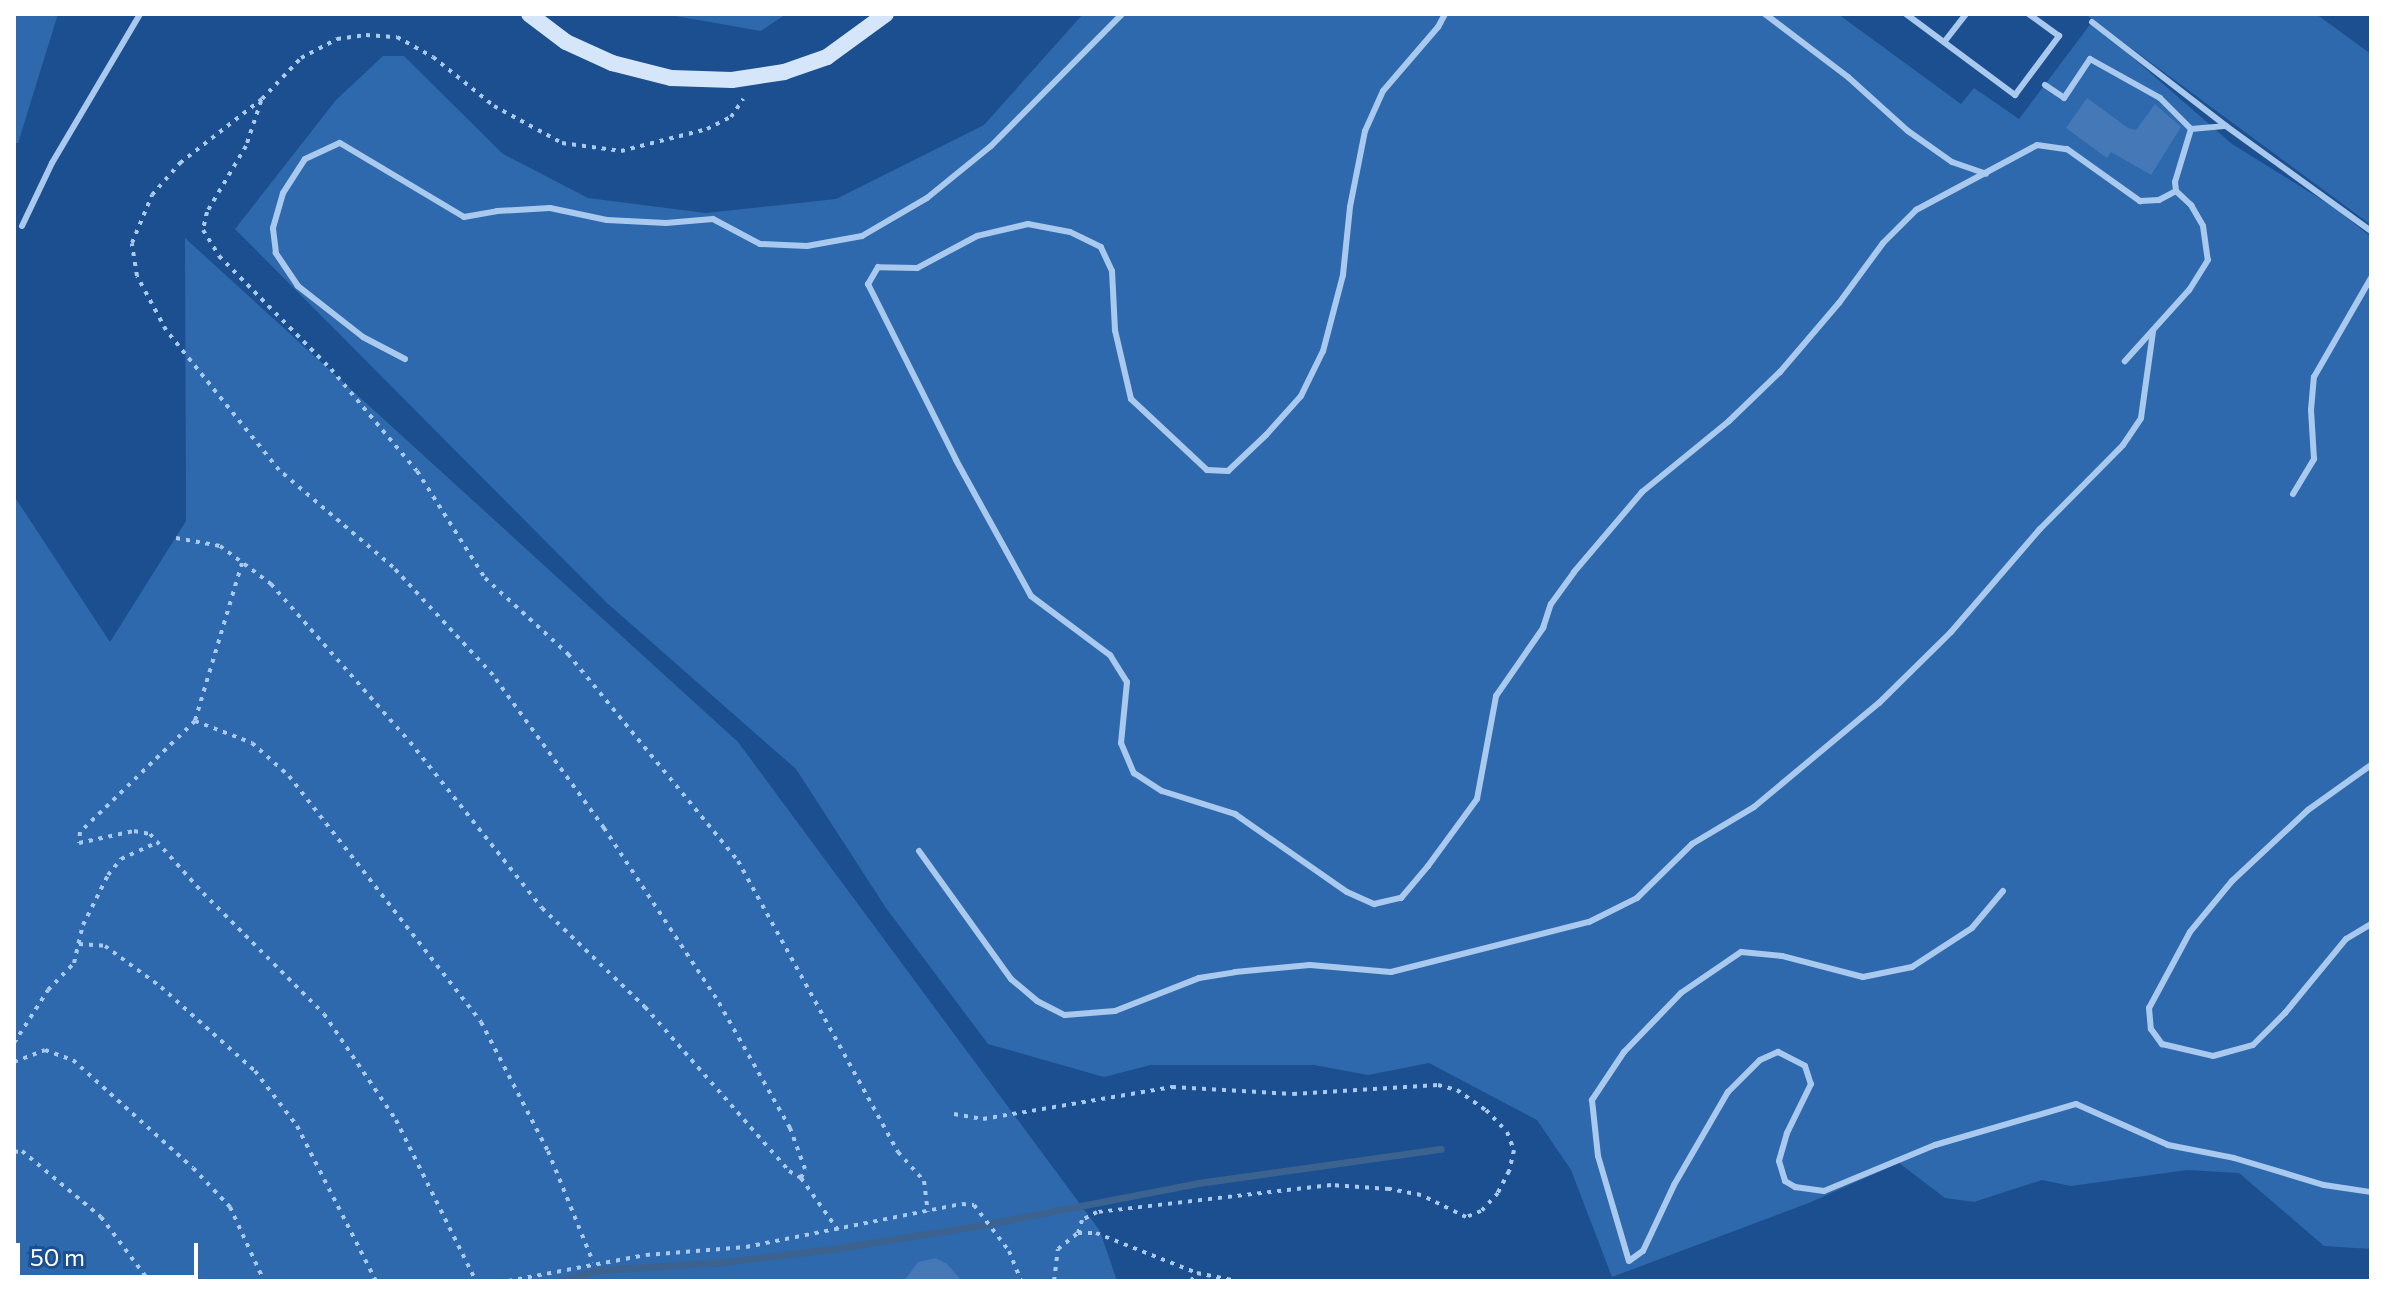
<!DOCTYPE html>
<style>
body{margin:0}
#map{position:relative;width:2385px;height:1295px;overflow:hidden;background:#1b4f8f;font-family:Commissioner,sans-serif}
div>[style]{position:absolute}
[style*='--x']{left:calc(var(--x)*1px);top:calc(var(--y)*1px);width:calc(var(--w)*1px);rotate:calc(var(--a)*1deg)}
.green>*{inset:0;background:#2e69ad}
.stream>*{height:7px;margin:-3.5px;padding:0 3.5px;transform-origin:3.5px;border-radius:3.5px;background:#3c6290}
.building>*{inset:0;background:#4478b7}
.path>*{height:4px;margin-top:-2px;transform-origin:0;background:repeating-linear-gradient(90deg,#a9c9ee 0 4px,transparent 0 10px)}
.lane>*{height:6px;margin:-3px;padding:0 3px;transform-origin:3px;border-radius:3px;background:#a9c9ee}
.secondary>*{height:16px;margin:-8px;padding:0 8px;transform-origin:8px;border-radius:8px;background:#d6e6fa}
span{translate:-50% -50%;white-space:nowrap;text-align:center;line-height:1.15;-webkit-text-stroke:6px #1b4f8f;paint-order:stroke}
.frame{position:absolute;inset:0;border:16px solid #fff;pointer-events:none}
.scale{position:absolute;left:16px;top:1243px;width:182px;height:36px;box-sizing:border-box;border:4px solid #fff;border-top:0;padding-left:10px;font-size:24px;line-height:28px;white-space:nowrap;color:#fff;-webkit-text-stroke:6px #1b4f8f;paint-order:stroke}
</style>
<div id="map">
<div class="green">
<div style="clip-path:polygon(14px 14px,58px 14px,18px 143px,14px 143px)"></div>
<div style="clip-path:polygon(664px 14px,786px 14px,761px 31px)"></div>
<div style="clip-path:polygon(1083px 14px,1838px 14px,1961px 104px,1974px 88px,2019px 119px,2092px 22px,2232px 144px,2335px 208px,2371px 237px,2371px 1249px,2324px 1246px,2239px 1173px,2187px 1170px,2071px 1186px,2042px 1180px,1974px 1202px,1945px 1198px,1899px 1163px,1811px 1202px,1612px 1277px,1571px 1170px,1537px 1120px,1429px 1063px,1368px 1075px,1314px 1065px,1151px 1065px,1104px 1077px,988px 1044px,886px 908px,796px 769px,607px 603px,235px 229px,336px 100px,383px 56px,404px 56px,503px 154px,588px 198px,706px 213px,836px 199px,984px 125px)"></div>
<div style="clip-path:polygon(2085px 14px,2316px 14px,2371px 54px,2371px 225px)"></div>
<div style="clip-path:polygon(185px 238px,738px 742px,1100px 1231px,1117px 1281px,14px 1281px,14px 496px,110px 642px,186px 521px)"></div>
</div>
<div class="stream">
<div style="--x:560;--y:1281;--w:40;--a:-16"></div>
<div style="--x:598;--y:1270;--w:117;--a:-3.4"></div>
<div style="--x:715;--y:1263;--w:119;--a:-6.8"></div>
<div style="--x:833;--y:1249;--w:146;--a:-9.1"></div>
<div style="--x:977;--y:1226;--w:225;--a:-11"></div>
<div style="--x:1198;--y:1183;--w:245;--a:-8"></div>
</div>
<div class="building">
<div style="clip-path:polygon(2087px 98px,2128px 128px,2136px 130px,2155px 104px,2181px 127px,2151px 175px,2111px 152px,2107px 158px,2066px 128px)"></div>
<div style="clip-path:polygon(936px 1258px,947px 1264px,962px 1281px,904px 1281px,918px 1262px)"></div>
</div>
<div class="path">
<div style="--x:261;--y:101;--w:47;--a:108.4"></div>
<div style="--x:246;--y:146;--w:77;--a:120.6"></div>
<div style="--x:207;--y:212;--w:18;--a:103"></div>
<div style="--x:203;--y:230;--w:31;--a:58"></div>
<div style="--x:219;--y:256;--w:159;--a:45.3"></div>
<div style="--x:331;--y:369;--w:133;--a:49.9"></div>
<div style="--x:417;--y:471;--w:127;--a:57.6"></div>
<div style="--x:485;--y:578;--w:113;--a:42.5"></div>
<div style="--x:568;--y:654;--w:268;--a:50.6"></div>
<div style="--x:738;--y:861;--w:332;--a:61.2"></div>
<div style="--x:898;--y:1152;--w:39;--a:48"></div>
<div style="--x:924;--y:1181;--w:31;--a:83"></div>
<div style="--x:176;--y:538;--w:45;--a:10.3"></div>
<div style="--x:220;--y:546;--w:64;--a:36.7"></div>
<div style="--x:271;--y:584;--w:210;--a:48.7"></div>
<div style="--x:410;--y:742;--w:212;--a:51.5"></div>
<div style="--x:542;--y:908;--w:143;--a:43.9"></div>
<div style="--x:645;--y:1007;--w:218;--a:48.7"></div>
<div style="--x:789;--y:1171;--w:14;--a:30"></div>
<div style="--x:801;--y:1178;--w:10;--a:-66"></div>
<div style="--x:805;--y:1169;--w:44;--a:-110.1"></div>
<div style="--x:790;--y:1128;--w:150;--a:-119.6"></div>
<div style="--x:716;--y:998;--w:204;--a:-123.4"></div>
<div style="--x:604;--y:828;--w:189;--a:-126"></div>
<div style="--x:493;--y:675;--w:147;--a:-132.8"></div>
<div style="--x:393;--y:567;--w:150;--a:-139.6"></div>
<div style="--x:279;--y:470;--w:180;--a:-128.9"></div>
<div style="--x:166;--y:330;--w:61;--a:-118.2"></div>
<div style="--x:137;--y:276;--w:33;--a:-99"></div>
<div style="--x:132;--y:243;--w:52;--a:-67.4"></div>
<div style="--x:152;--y:195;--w:43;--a:-48.8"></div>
<div style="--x:180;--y:163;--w:104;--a:-38"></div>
<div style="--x:262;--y:99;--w:57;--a:-46.4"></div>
<div style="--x:301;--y:58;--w:41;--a:-27.8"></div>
<div style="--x:337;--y:39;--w:29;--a:-8"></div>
<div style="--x:366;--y:35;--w:31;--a:4"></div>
<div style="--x:397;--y:37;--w:41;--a:29.1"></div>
<div style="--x:433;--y:57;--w:78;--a:38.8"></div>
<div style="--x:494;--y:106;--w:77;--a:28.6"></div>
<div style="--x:562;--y:143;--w:60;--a:7.7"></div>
<div style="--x:621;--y:151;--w:89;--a:-14.3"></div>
<div style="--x:707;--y:129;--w:27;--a:-27"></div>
<div style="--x:731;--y:117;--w:22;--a:-56"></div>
<div style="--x:242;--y:563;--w:165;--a:106.6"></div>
<div style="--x:195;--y:721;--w:160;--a:136"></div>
<div style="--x:80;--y:832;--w:11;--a:95"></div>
<div style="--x:79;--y:843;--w:56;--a:-12.3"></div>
<div style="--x:134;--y:831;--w:16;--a:11"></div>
<div style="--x:150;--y:834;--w:79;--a:48.1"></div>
<div style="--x:203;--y:893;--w:171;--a:45"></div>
<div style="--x:324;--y:1014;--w:128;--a:55.8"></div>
<div style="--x:396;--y:1120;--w:180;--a:63.6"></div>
<div style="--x:195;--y:721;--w:61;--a:21.1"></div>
<div style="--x:252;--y:743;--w:50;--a:41.7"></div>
<div style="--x:289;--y:776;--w:312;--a:52"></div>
<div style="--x:481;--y:1022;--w:145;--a:62.6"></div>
<div style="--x:548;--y:1151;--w:120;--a:67.9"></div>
<div style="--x:79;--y:944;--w:26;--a:4"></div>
<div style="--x:105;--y:946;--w:69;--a:36.2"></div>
<div style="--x:161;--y:987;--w:126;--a:41.8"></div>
<div style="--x:255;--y:1071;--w:69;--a:52.6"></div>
<div style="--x:297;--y:1126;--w:174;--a:63"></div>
<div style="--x:14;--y:1043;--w:63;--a:-57.3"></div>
<div style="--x:48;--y:990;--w:37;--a:-46"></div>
<div style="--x:74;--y:963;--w:39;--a:-77"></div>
<div style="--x:83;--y:925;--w:56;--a:-63.4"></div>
<div style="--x:108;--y:875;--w:21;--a:-51"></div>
<div style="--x:121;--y:859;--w:41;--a:-24.7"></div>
<div style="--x:14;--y:1062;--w:33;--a:-21"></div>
<div style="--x:45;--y:1050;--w:30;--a:20"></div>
<div style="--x:73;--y:1060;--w:161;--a:42"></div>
<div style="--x:193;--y:1168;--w:54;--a:46.5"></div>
<div style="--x:230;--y:1207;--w:81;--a:65.3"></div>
<div style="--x:954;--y:1114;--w:29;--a:10"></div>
<div style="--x:983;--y:1119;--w:192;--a:-9.6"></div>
<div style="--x:1172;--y:1087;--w:121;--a:3.3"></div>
<div style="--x:1293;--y:1094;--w:145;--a:-3.6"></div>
<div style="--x:1438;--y:1085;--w:20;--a:15"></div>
<div style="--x:1457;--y:1090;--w:35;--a:35"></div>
<div style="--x:1486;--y:1110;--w:30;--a:46"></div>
<div style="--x:1507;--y:1132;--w:19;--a:69"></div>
<div style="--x:1514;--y:1150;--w:22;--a:103"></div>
<div style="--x:1509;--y:1171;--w:25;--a:117"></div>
<div style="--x:1498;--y:1193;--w:25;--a:133"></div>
<div style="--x:1481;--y:1211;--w:16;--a:158"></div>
<div style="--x:1466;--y:1217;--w:50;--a:-153.9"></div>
<div style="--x:1421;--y:1195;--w:33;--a:-169"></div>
<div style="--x:1389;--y:1189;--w:58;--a:-176.1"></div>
<div style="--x:1331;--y:1185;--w:236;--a:173.4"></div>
<div style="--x:1097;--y:1212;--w:17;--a:152"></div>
<div style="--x:1082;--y:1220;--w:14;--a:107"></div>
<div style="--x:14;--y:1152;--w:8;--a:-7"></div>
<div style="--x:22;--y:1151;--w:103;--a:39.9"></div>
<div style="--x:101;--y:1217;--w:80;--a:53.1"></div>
<div style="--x:801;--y:1178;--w:64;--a:54.6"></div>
<div style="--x:508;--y:1281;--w:140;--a:-10.7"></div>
<div style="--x:646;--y:1255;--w:100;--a:-4.6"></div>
<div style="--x:746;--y:1247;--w:220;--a:-11.3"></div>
<div style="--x:962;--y:1204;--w:12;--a:5"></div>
<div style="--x:974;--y:1205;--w:58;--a:52.7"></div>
<div style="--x:1009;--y:1251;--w:32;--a:68"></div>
<div style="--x:1054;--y:1281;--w:32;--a:-83"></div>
<div style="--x:1058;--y:1249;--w:26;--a:-39"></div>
<div style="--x:1078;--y:1233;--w:18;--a:0"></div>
<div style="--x:1096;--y:1233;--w:109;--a:21.6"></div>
<div style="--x:1191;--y:1281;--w:10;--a:-53"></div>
<div style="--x:1197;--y:1273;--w:41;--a:11.3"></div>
</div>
<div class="lane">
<div style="--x:1445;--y:14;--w:15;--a:118"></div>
<div style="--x:1438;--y:27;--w:84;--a:130.7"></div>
<div style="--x:1383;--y:91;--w:44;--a:114.2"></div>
<div style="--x:1365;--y:131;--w:77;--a:101.2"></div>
<div style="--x:1350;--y:207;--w:68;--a:95.9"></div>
<div style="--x:1343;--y:275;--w:79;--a:104.7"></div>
<div style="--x:1323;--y:351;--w:50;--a:116.1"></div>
<div style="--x:1301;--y:396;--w:52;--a:131.9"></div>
<div style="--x:1266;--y:435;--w:52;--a:136.5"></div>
<div style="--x:1228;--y:471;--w:21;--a:-177"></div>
<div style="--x:1207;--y:470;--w:104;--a:-136.9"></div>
<div style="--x:1131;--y:399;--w:71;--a:-103.1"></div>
<div style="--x:1115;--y:330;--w:59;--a:-92.9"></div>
<div style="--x:1112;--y:271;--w:26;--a:-115"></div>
<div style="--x:1101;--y:247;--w:34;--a:-154"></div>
<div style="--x:1070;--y:232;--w:43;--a:-169.2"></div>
<div style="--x:1028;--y:224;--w:52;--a:166.8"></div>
<div style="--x:977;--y:236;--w:68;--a:151.9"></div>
<div style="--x:917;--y:268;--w:39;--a:-179"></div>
<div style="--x:878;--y:267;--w:20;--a:120"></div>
<div style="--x:868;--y:284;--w:197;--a:63.4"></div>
<div style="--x:956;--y:460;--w:155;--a:61.1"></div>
<div style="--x:1031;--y:596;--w:99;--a:36.8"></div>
<div style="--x:1110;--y:655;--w:32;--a:58"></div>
<div style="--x:1127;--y:682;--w:61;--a:95.6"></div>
<div style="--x:1121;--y:743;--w:33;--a:67"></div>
<div style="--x:1134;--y:773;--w:33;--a:33"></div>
<div style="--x:1162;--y:791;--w:77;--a:17.5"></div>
<div style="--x:1235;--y:814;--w:136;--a:34.9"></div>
<div style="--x:1347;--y:892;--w:30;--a:24"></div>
<div style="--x:1374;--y:904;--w:28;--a:-13"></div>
<div style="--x:1401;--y:898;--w:42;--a:-49.8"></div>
<div style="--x:1428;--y:866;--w:83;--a:-53.8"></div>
<div style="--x:1477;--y:799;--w:105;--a:-79.5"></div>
<div style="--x:1496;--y:696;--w:83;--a:-55.3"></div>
<div style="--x:1543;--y:628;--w:25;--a:-72"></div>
<div style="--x:1551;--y:604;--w:39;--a:-54"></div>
<div style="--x:1574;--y:572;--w:105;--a:-49.6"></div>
<div style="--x:1642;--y:492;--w:112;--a:-39.2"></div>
<div style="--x:1729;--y:421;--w:71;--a:-43.9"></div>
<div style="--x:1780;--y:372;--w:91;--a:-49.5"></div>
<div style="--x:1839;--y:303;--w:74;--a:-53.7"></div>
<div style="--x:1883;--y:243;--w:47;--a:-45"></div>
<div style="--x:1916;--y:210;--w:137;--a:-28.2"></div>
<div style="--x:2037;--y:145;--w:30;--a:8"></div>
<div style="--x:2067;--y:149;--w:90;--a:35.5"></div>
<div style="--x:2140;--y:201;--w:19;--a:-3"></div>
<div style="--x:2159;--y:200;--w:19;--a:-28"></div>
<div style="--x:2176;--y:191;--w:21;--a:43"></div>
<div style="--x:2191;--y:205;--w:24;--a:60"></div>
<div style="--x:2203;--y:226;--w:34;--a:82"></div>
<div style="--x:2208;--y:260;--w:36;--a:122"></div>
<div style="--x:2189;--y:290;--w:96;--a:132"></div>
<div style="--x:1765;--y:14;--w:104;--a:37.2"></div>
<div style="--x:1848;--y:77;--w:81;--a:42"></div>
<div style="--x:1908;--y:131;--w:54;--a:35.2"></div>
<div style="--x:1952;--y:162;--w:36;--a:19"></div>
<div style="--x:1906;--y:14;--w:136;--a:36.6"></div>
<div style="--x:2015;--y:95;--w:74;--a:-53.3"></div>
<div style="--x:2059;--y:36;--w:37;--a:-144"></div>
<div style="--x:2092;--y:22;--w:170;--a:37.8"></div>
<div style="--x:2226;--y:126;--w:179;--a:35.9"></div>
<div style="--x:1945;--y:41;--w:34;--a:-52"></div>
<div style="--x:2045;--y:85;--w:23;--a:34"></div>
<div style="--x:2064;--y:98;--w:47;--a:-56.3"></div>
<div style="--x:2090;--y:59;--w:80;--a:29.1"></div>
<div style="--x:2160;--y:98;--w:44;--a:45"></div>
<div style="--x:2191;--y:129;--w:33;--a:-5"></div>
<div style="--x:2176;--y:191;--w:9;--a:-96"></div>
<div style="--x:2175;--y:182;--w:55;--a:-73.2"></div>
<div style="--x:22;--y:226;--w:70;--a:-64.5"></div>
<div style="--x:52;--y:163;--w:173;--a:-59.4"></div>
<div style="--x:405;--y:359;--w:47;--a:-152.4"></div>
<div style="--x:363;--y:337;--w:83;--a:-141.9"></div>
<div style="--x:298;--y:286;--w:40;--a:-124"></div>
<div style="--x:276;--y:253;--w:25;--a:-97"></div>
<div style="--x:273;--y:228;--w:36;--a:-74"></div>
<div style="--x:283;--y:193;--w:40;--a:-57.1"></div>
<div style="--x:305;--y:159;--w:38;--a:-25"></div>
<div style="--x:340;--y:143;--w:144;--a:30.8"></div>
<div style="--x:464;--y:217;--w:34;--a:-10"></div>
<div style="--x:497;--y:211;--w:53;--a:-3.2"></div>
<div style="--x:550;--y:208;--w:58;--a:11.9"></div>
<div style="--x:607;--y:220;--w:59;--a:2.9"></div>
<div style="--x:666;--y:223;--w:47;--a:-4.9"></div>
<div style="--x:713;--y:219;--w:53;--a:28"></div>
<div style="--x:760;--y:244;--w:47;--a:2.4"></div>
<div style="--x:807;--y:246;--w:56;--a:-10.3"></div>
<div style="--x:862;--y:236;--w:75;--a:-30.3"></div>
<div style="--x:927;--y:198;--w:82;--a:-39.1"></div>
<div style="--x:991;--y:146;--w:186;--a:-45.2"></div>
<div style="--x:2293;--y:494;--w:41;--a:-59"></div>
<div style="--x:2314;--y:459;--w:49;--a:-93.5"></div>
<div style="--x:2311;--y:410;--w:33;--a:-85"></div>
<div style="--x:2314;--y:377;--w:114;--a:-60.1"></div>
<div style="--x:2371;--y:765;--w:77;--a:144.5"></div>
<div style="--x:2308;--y:810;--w:104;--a:136.9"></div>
<div style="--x:2232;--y:881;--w:66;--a:129.5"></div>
<div style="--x:2190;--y:932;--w:86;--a:118.3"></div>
<div style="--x:2149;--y:1008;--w:21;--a:85"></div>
<div style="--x:2151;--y:1029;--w:19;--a:54"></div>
<div style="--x:2162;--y:1044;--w:52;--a:13.2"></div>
<div style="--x:2213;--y:1056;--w:41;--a:-15.4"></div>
<div style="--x:2253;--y:1045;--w:45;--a:-45"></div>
<div style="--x:2285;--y:1013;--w:96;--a:-50.5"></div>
<div style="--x:2346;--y:939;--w:29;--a:-31"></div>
<div style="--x:919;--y:851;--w:158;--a:54.3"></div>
<div style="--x:1011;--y:979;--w:34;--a:40"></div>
<div style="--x:1037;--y:1001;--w:31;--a:27"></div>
<div style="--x:1065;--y:1015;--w:50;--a:-4.6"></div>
<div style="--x:1115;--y:1011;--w:90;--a:-21.4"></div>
<div style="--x:1199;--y:978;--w:36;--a:-9"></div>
<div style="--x:1235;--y:972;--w:75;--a:-5.3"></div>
<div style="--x:1310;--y:965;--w:81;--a:4.9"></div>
<div style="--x:1391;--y:972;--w:204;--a:-14.2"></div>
<div style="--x:1589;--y:922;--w:54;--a:-26.6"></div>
<div style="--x:1637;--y:898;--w:77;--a:-44.5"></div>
<div style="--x:1692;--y:844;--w:72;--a:-30.8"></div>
<div style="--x:1754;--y:807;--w:163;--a:-39.8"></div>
<div style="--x:1879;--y:703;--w:101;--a:-44.6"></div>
<div style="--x:1951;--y:632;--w:136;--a:-49.2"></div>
<div style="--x:2040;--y:529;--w:118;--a:-45.3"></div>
<div style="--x:2123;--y:445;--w:32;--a:-56"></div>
<div style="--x:2141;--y:418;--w:88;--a:-82.1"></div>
<div style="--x:2003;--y:891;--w:48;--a:130"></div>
<div style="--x:1972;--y:928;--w:72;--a:147"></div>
<div style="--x:1912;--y:967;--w:50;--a:168.5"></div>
<div style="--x:1863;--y:977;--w:84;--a:-165.5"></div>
<div style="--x:1782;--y:956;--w:41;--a:-174.4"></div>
<div style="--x:1741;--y:952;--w:73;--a:145.7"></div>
<div style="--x:1681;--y:993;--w:82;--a:134"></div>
<div style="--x:1624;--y:1052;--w:58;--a:123.7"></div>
<div style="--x:1592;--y:1100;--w:56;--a:83.9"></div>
<div style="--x:1598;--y:1156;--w:109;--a:73.6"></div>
<div style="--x:1629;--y:1261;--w:17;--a:-36"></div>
<div style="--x:1643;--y:1251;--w:73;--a:-64.8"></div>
<div style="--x:1674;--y:1185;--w:108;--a:-59.9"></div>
<div style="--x:1728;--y:1092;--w:45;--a:-45"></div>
<div style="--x:1760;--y:1060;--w:20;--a:-24"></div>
<div style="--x:1778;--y:1052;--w:30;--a:27"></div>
<div style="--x:1805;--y:1066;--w:19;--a:72"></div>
<div style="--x:1811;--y:1084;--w:55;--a:116.1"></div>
<div style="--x:1787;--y:1133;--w:29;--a:106"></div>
<div style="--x:1779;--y:1161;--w:21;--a:73"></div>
<div style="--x:1785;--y:1181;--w:12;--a:31"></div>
<div style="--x:1795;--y:1187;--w:29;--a:8"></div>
<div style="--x:1824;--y:1191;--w:120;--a:-22.5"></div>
<div style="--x:1935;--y:1145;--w:147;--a:-16.2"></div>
<div style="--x:2076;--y:1104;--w:101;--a:24"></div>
<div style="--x:2168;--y:1145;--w:67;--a:11.1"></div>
<div style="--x:2234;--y:1158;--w:94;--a:16.7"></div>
<div style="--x:2324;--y:1185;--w:48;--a:8.5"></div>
</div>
<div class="secondary">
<div style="--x:529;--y:14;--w:46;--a:37.1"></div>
<div style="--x:566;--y:42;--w:51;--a:24.5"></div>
<div style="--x:612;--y:63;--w:61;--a:14.3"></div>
<div style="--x:671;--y:78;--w:61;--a:1.9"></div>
<div style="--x:732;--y:80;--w:53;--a:-8.7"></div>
<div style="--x:784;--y:72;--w:46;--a:-19.2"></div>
<div style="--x:827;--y:57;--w:73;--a:-36.1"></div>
</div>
<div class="frame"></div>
<div class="scale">50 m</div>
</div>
